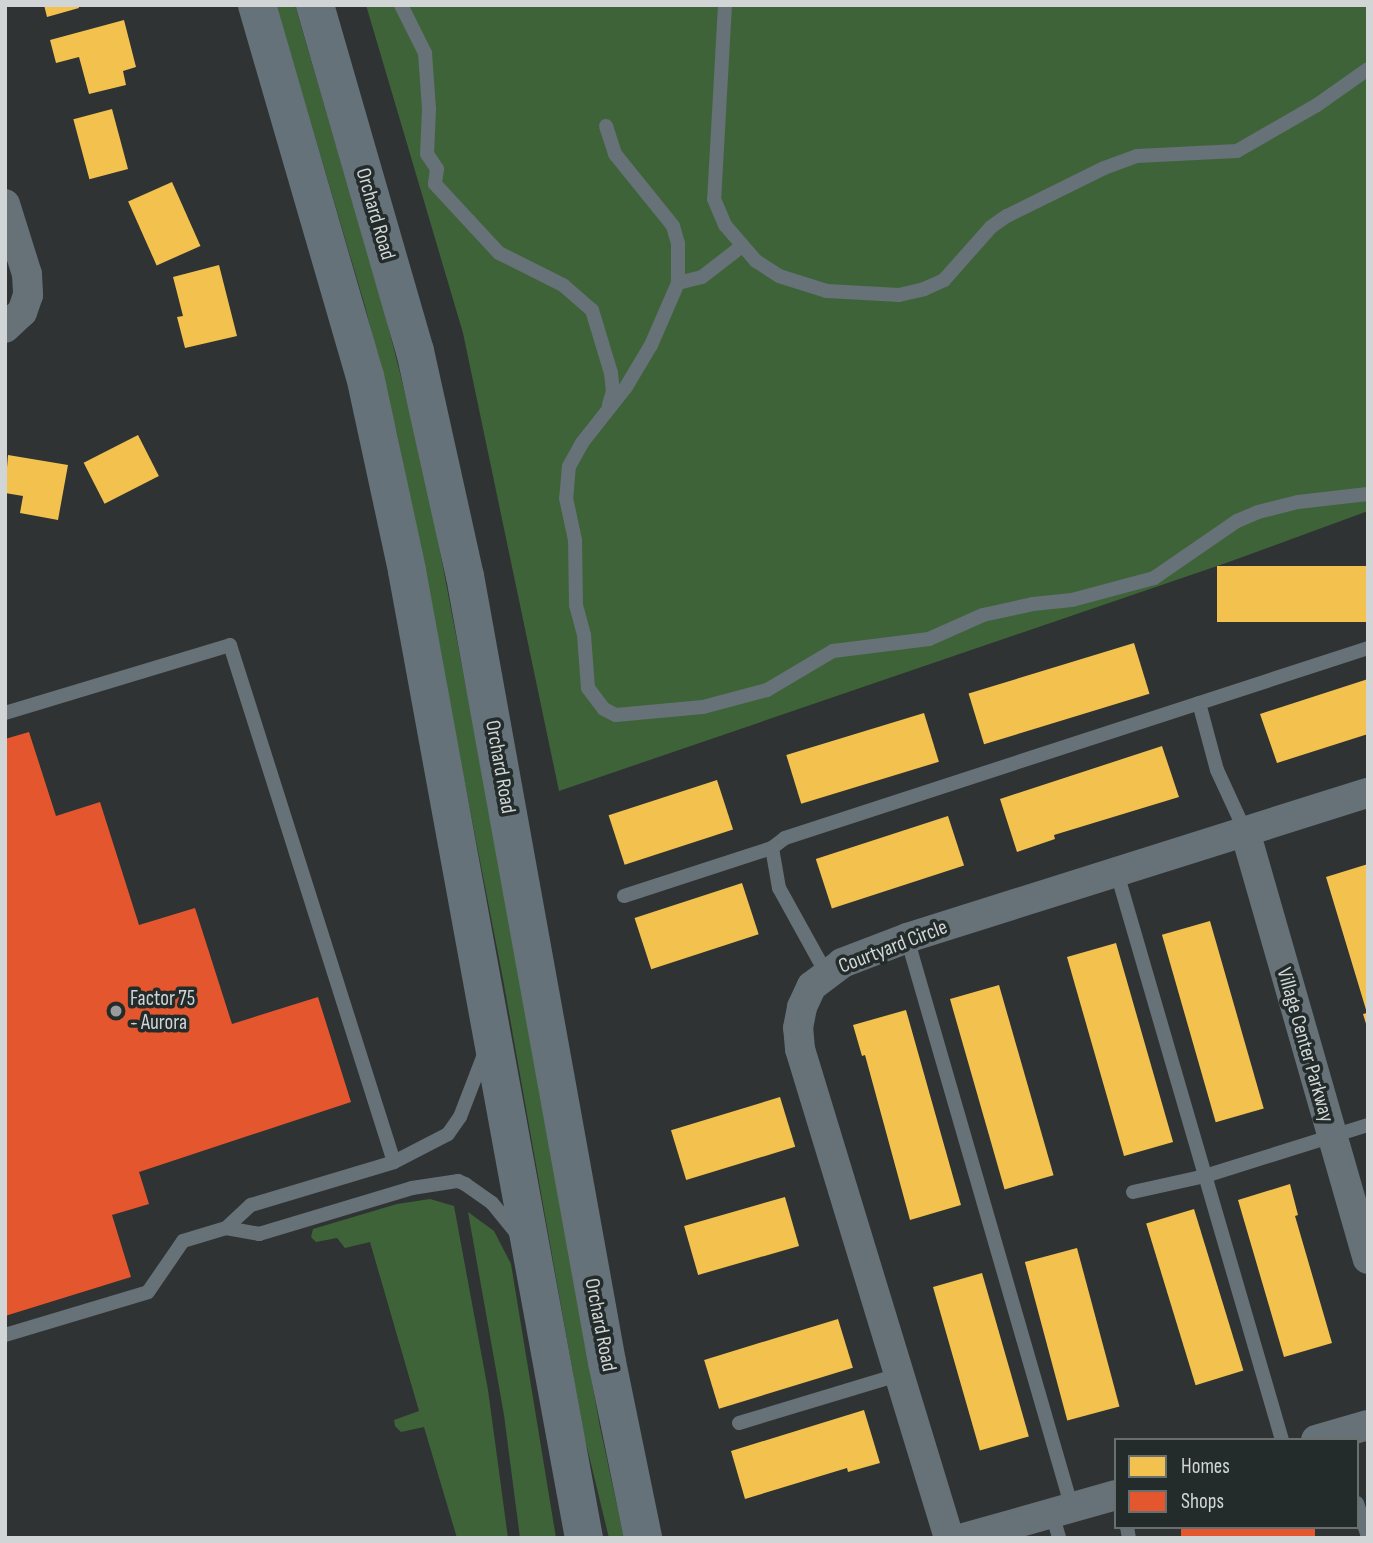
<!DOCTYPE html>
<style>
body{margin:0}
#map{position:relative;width:1373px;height:1543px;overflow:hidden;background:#2f3333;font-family:"Sofia Sans Condensed",sans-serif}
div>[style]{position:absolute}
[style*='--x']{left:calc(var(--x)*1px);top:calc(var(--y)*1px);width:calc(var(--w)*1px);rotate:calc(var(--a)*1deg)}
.green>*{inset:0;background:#3f6338}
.homes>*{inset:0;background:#f2c14e;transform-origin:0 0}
.shops>*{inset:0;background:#e4572e;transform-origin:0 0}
.lane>*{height:14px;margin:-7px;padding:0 7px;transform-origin:7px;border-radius:7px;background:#667178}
.street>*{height:30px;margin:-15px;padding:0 15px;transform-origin:15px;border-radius:15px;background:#667178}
.primary>*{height:38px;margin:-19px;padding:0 19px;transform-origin:19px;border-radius:19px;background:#657279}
.dots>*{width:19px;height:19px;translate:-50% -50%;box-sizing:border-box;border:4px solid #242b2b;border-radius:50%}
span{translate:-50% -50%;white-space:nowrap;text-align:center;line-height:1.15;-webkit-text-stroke:7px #242b2b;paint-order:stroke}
.street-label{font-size:21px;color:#d1d5d6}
.poi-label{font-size:21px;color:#d1d5d6}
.left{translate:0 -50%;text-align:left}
.frame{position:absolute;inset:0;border:7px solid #d1d5d6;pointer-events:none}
.legend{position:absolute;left:1114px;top:1438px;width:245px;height:91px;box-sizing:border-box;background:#242b2b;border:2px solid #696f6f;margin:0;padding:9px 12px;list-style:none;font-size:21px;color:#d1d5d6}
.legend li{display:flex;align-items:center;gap:14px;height:35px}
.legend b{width:35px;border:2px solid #696f6f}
</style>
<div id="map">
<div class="green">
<div style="clip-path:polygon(276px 5px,295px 5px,384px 310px,424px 468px,477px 745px,600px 1427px,624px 1538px,609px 1538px,584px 1435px,503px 979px,397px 434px,365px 306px)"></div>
<div style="clip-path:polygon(366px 5px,1368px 5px,1368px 511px,1226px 563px,559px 791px,463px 333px)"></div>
<div style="clip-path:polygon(430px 1199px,454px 1206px,488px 1390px,508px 1538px,457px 1538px,424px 1427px,401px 1432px,395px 1426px,394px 1420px,419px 1411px,370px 1242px,345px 1248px,337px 1238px,316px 1242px,311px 1237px,313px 1229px,397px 1204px)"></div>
<div style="clip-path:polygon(468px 1212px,494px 1231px,511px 1264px,556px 1538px,520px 1538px,504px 1415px)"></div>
</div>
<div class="homes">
<div style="clip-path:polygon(44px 5px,78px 5px,79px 8px,47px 17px)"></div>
<div style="clip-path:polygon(124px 20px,136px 67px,123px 71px,126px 85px,89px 94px,79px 57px,56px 63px,50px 40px)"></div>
<div style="left:112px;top:109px;width:62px;height:40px;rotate:75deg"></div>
<div style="left:172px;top:182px;width:70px;height:48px;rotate:66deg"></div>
<div style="clip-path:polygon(219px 265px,237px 336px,185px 348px,177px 317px,183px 316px,173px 277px)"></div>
<div style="left:138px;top:435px;width:46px;height:61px;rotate:63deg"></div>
<div style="clip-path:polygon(8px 455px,68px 465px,58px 520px,20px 513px,23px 496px,5px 493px)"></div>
<div style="left:1368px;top:566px;width:56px;height:151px;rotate:90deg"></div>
<div style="left:1134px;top:643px;width:53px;height:173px;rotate:73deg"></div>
<div style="clip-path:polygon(1368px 679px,1368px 734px,1277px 763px,1260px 714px)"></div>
<div style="left:924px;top:713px;width:51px;height:144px;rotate:73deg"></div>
<div style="clip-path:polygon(1162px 746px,1179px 797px,1054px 835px,1055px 839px,1017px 852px,1000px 799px)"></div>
<div style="left:717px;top:780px;width:52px;height:114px;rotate:72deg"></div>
<div style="left:948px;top:816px;width:52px;height:139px;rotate:72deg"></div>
<div style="clip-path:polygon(1368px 864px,1368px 1027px,1367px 1027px,1363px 1014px,1367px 1013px,1326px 877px)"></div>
<div style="left:742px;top:883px;width:54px;height:113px;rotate:72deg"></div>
<div style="left:1210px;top:921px;width:195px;height:50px;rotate:74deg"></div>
<div style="left:1116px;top:943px;width:207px;height:51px;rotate:74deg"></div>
<div style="left:999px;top:985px;width:198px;height:51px;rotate:74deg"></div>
<div style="clip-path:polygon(906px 1010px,961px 1205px,910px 1220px,865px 1055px,862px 1056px,853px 1025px)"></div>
<div style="left:780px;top:1097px;width:52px;height:114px;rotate:73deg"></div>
<div style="clip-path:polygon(1290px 1184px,1298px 1215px,1295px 1216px,1332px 1343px,1284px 1357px,1238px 1200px)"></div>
<div style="left:785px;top:1197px;width:51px;height:105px;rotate:74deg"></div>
<div style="left:1194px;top:1209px;width:169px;height:50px;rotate:73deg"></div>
<div style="left:1077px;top:1248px;width:164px;height:54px;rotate:75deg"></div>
<div style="left:982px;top:1273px;width:170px;height:51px;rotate:74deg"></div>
<div style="left:838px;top:1319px;width:51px;height:140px;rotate:73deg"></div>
<div style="clip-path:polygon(864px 1410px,880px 1463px,848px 1472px,847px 1468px,745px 1499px,731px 1451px)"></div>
</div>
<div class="shops">
<div style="clip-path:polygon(29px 732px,56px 816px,100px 802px,139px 925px,195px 908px,232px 1024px,318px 997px,351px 1102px,139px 1172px,149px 1204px,112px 1215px,131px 1277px,5px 1316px,5px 739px)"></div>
<div style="left:1181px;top:1527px;width:134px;height:11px"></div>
</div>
<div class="lane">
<div style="--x:401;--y:5;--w:54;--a:63.4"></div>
<div style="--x:425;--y:53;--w:56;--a:85.9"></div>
<div style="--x:429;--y:109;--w:45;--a:92.5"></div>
<div style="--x:427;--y:154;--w:18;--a:56"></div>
<div style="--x:437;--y:169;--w:15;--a:98"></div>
<div style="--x:435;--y:184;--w:94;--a:47.2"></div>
<div style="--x:499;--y:253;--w:72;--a:26.6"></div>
<div style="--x:563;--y:285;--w:38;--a:41"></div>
<div style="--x:592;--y:310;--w:66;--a:73.2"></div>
<div style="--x:611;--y:373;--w:18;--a:84"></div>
<div style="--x:613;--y:391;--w:15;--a:106"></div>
<div style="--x:725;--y:5;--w:194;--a:93.2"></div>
<div style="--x:714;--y:199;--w:28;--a:67"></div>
<div style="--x:725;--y:225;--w:48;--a:49.3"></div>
<div style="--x:756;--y:261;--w:27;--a:33"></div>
<div style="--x:779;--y:276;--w:50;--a:17.4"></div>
<div style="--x:827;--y:291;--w:72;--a:3.2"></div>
<div style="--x:899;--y:295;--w:26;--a:-13"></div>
<div style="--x:924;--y:289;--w:22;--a:-24"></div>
<div style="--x:944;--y:280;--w:71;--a:-48.4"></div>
<div style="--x:991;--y:227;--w:19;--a:-35"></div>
<div style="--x:1007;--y:216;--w:108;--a:-26.3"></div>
<div style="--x:1104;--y:168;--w:35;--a:-20"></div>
<div style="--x:1137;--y:156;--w:100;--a:-2.9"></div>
<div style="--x:1237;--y:151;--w:92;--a:-29.9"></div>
<div style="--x:1317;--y:105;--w:62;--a:-35.2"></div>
<div style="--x:606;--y:126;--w:29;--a:72"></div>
<div style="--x:615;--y:154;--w:92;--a:51.1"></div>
<div style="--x:673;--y:226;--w:19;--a:74"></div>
<div style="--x:678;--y:244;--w:39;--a:90"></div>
<div style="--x:742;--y:246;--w:51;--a:142.2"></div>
<div style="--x:702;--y:277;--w:25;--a:166"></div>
<div style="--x:678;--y:283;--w:68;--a:113.5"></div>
<div style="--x:651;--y:345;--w:49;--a:120.8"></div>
<div style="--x:626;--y:387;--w:71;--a:128.2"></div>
<div style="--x:582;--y:443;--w:26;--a:119"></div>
<div style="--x:569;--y:466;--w:32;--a:95"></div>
<div style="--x:566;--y:498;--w:43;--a:77.9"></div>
<div style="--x:575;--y:540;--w:65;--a:89.1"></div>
<div style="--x:576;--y:605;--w:31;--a:75"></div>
<div style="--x:584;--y:635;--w:53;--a:85.7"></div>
<div style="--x:588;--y:688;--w:26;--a:53"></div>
<div style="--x:604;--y:709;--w:13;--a:27"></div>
<div style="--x:616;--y:715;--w:87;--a:-5.3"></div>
<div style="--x:703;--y:707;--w:66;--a:-14.9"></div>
<div style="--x:767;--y:690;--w:77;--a:-30.6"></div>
<div style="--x:833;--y:651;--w:97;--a:-7.1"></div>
<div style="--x:929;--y:639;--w:59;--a:-24"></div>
<div style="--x:983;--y:615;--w:51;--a:-12.4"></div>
<div style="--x:1033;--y:604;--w:39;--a:-6"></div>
<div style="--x:1072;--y:600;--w:85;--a:-15"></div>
<div style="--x:1154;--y:578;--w:101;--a:-34.5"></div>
<div style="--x:1237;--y:521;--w:23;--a:-23"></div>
<div style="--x:1258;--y:512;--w:41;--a:-14"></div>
<div style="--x:1298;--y:502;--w:70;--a:-6.5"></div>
<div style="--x:1199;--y:703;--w:69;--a:75"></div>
<div style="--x:1217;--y:770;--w:67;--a:65.3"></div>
<div style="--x:5;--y:713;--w:235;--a:-16.8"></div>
<div style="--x:230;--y:645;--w:542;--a:72.4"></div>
<div style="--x:1117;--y:873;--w:591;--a:73.77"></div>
<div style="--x:624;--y:896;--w:156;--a:-18"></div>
<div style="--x:907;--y:938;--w:593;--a:73.86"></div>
<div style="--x:826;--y:973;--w:97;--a:-118.9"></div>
<div style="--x:779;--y:888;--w:41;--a:-99.9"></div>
<div style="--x:772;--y:848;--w:16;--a:-38"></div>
<div style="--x:785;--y:838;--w:613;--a:-18.05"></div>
<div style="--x:1133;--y:1192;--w:74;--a:-12.5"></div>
<div style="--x:1205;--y:1176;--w:171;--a:-17.4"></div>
<div style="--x:226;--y:1228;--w:34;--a:-43"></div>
<div style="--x:251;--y:1205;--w:149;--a:-16.7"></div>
<div style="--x:394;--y:1162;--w:61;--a:-27.4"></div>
<div style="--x:448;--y:1134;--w:21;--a:-55"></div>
<div style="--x:460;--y:1117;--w:70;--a:-69"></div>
<div style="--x:5;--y:1335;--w:149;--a:-16.7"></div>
<div style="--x:148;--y:1292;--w:62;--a:-55.5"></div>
<div style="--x:183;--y:1241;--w:45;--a:-16.8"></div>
<div style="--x:226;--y:1228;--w:34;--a:10"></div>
<div style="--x:259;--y:1234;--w:160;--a:-16.7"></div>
<div style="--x:412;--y:1188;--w:47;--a:-8.7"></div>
<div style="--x:458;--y:1181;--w:8;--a:23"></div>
<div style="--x:465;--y:1184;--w:33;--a:35"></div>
<div style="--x:492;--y:1203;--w:40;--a:51"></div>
<div style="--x:739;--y:1423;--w:166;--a:-16.8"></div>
<div style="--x:1357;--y:1503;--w:36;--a:72"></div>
<div style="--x:1052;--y:1513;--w:26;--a:74"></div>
<div style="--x:1127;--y:1527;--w:11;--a:80"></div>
</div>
<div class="street">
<div style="--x:5;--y:204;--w:73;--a:72.6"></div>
<div style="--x:27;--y:274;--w:21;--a:87"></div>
<div style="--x:28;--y:295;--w:18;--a:109"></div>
<div style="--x:22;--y:312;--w:23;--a:137"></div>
<div style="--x:1245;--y:831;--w:445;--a:74"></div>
<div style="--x:1316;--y:1440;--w:54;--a:-16.1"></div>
<div style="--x:949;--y:1538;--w:511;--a:-106.95"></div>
<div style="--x:800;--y:1049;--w:21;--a:-95"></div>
<div style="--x:798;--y:1028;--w:21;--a:-79"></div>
<div style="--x:802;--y:1007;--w:23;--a:-65"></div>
<div style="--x:812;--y:986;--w:38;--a:-37"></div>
<div style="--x:842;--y:963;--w:70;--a:-21"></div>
<div style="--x:907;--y:938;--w:483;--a:-17.5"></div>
<div style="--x:964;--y:1538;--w:158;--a:-15.8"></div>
</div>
<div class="primary">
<div style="--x:257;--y:5;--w:386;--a:73.8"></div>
<div style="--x:365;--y:376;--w:199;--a:77.8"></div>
<div style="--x:407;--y:571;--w:983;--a:79.63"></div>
<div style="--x:315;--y:5;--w:360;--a:73.9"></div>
<div style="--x:415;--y:351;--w:230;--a:77.5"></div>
<div style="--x:465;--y:576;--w:799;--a:79.76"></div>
<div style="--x:607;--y:1362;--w:180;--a:78.4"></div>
</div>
<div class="dots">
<div style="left:116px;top:1011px;background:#989c9d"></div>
</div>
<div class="street-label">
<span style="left:375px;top:214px;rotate:74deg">Orchard Road</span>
<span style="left:500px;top:767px;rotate:80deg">Orchard Road</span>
<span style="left:893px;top:947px;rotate:-21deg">Courtyard Circle</span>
<span style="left:1305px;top:1045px;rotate:74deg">Village Center Parkway</span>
<span style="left:600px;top:1325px;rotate:79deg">Orchard Road</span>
</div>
<div class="poi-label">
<span class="left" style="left:130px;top:1011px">Factor 75<br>- Aurora</span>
</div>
<div class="frame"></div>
<ul class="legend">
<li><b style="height:19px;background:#f2c14e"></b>Homes</li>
<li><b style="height:19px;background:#e4572e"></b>Shops</li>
</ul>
</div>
